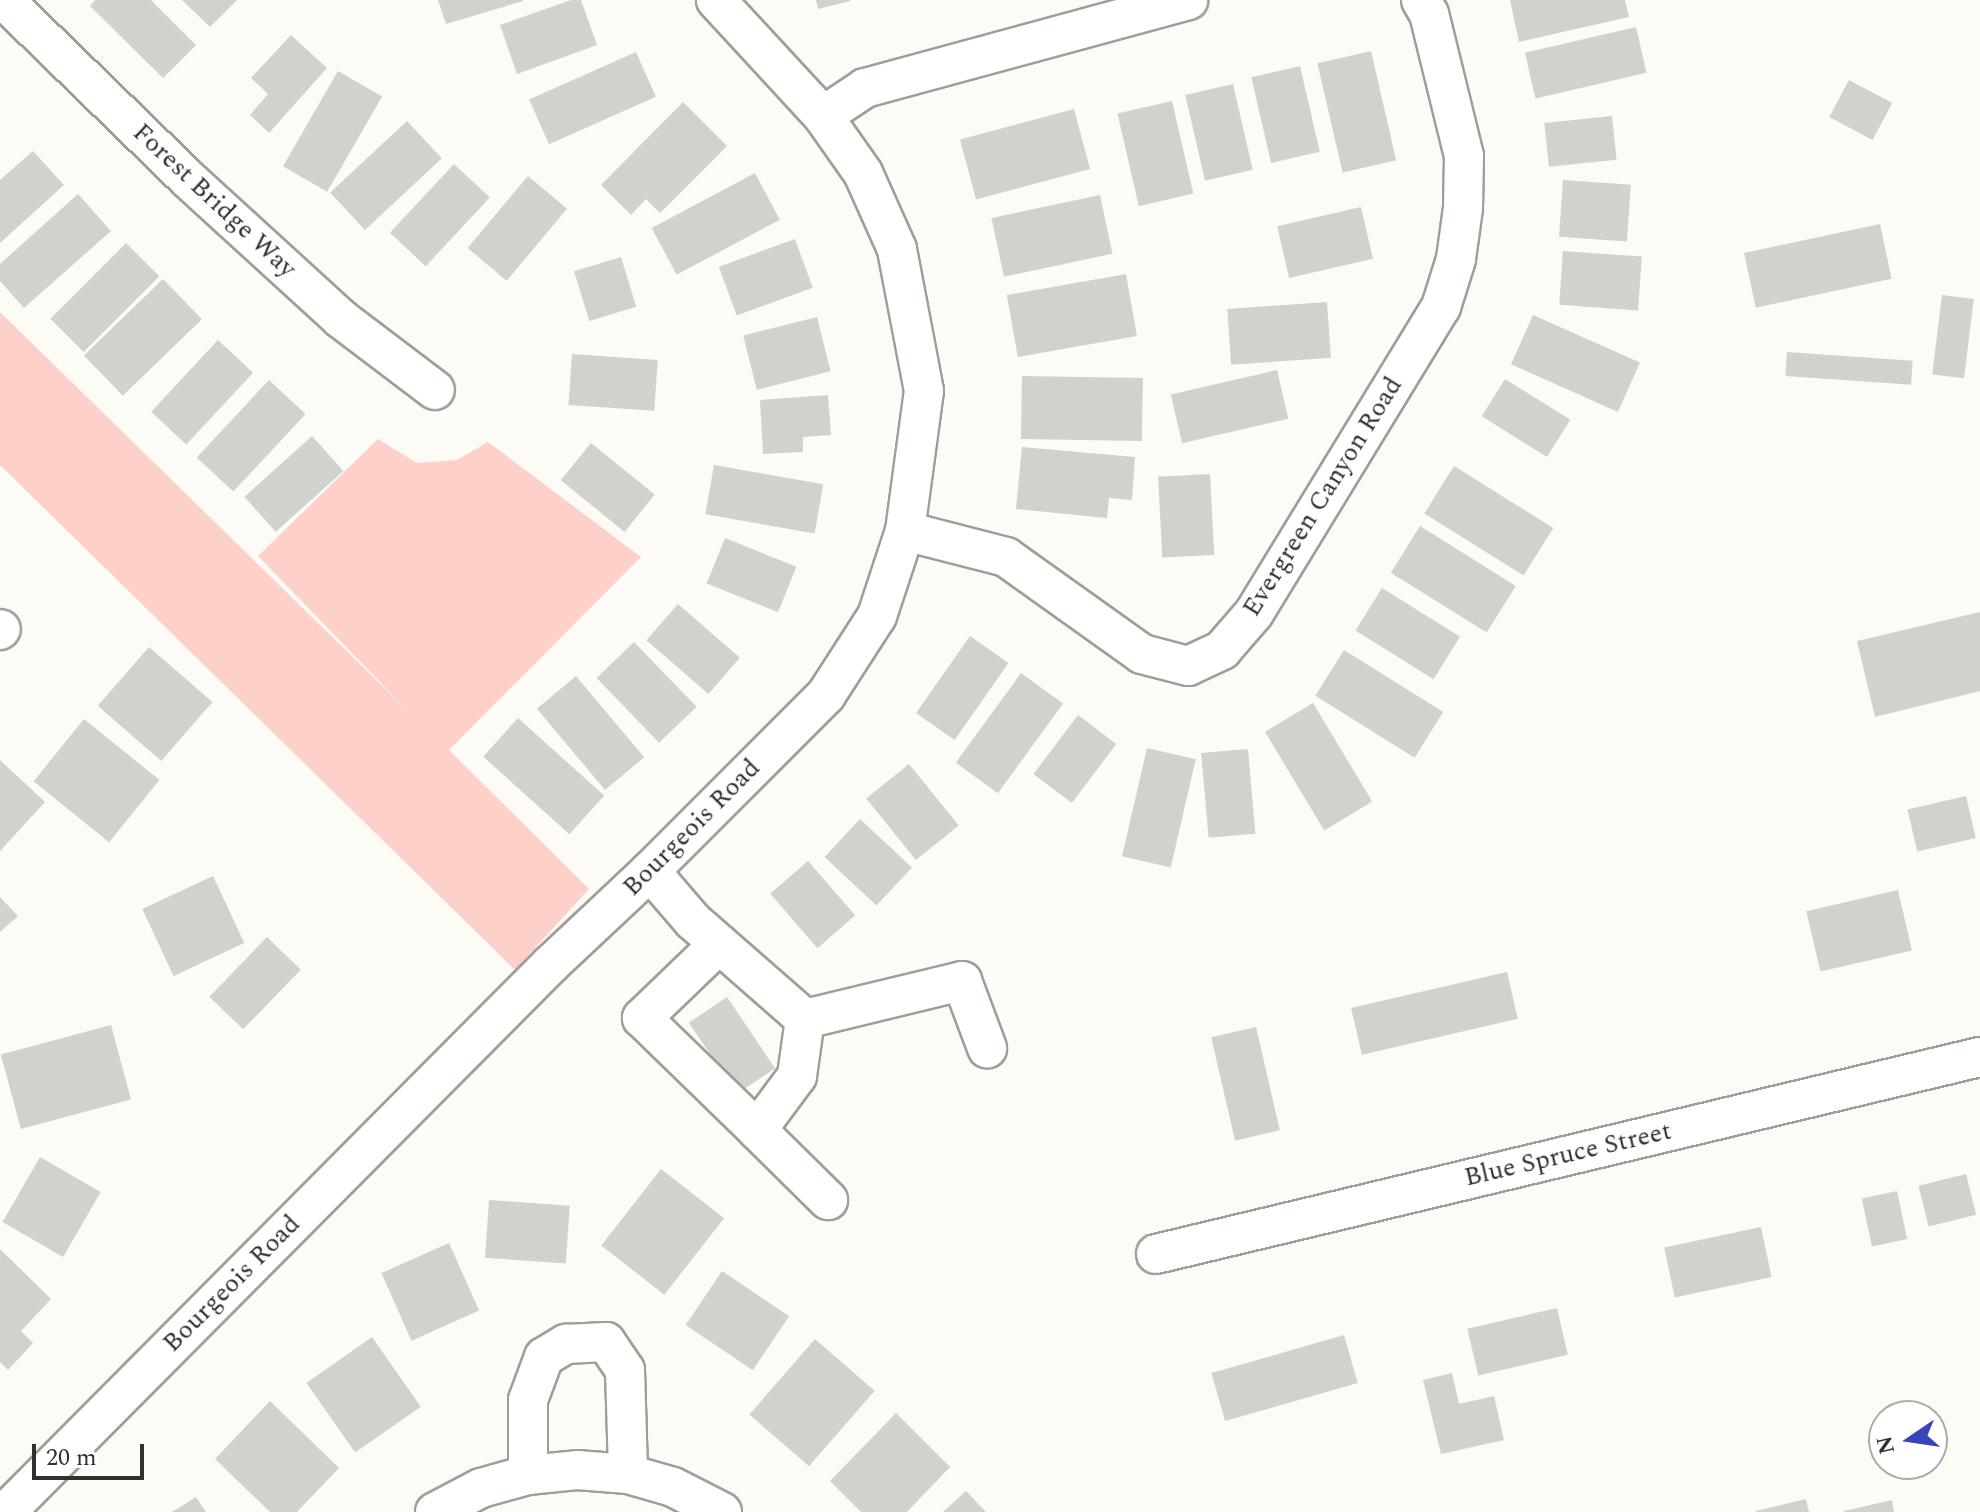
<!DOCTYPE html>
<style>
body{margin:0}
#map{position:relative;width:1980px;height:1512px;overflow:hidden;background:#fcfbf5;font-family:Spectral,serif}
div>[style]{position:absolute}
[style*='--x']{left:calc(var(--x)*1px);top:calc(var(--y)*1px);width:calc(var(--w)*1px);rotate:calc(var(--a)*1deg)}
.green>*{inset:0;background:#fdd1ca}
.building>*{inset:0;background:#d0d3cd;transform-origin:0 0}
.roads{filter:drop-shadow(2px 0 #9f9e98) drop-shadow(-2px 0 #9f9e98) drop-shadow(0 2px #9f9e98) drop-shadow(0 -2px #9f9e98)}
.minor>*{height:38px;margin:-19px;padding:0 19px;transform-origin:19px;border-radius:19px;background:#fff}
span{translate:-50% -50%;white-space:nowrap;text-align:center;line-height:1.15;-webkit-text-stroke:6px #fff;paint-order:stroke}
.street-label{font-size:26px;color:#30302d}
.north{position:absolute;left:1868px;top:1400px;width:80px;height:80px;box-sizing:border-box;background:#fff;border:2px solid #acacab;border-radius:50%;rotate:257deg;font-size:22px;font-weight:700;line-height:32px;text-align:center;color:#30302d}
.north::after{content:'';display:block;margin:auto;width:28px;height:36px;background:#3944b7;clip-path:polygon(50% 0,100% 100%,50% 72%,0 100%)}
.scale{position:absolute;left:32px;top:1444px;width:112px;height:36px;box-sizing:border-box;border:4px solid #30302d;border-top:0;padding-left:10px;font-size:24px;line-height:28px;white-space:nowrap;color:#30302d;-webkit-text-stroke:6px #fff;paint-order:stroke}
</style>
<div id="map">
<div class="green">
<div style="clip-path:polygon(0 312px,407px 710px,258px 556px,378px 439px,417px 463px,457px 460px,488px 442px,641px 557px,449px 750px,589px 889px,515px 970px,0 465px)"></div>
</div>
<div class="building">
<div style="clip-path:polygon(95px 0,151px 0,196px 45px,163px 78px,90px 6px)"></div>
<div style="clip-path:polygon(182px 0,237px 0,210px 27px)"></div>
<div style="clip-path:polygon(438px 0,523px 0,523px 1px,446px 24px)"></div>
<div style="clip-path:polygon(571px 0,581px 0,597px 45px,517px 74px,500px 25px)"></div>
<div style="clip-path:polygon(816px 0,850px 0,850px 1px,818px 9px)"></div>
<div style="clip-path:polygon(1510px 0,1625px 0,1629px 17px,1519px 42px)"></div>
<div style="left:1636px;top:27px;width:47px;height:114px;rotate:77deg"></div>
<div style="clip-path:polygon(291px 35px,327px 68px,269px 133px,250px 115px,268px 94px,251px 78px)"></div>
<div style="left:1371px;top:51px;width:112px;height:55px;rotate:77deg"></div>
<div style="left:636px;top:52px;width:49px;height:117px;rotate:66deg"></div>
<div style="left:1300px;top:66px;width:88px;height:50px;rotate:77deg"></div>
<div style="left:338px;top:71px;width:51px;height:110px;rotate:30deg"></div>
<div style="left:1849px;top:80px;width:49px;height:42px;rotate:28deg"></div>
<div style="left:1233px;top:84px;width:88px;height:49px;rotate:77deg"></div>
<div style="left:1172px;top:101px;width:95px;height:56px;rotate:77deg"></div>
<div style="clip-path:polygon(683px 102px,727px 146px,660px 213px,646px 199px,631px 215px,601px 185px)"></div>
<div style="left:1074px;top:109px;width:62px;height:118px;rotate:75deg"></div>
<div style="left:1612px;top:116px;width:44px;height:68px;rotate:84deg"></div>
<div style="left:407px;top:121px;width:51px;height:105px;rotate:47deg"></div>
<div style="clip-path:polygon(33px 151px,64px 185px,0 243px,0 180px)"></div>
<div style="left:454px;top:164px;width:49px;height:94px;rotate:43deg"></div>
<div style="left:755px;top:173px;width:53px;height:117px;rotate:62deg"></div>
<div style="left:528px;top:176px;width:51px;height:94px;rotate:40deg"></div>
<div style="left:1563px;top:180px;width:68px;height:57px;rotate:4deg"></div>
<div style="clip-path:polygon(78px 194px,111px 231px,24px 308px,0 281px,0 264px)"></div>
<div style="left:1100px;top:195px;width:60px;height:111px;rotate:78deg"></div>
<div style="left:1361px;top:207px;width:53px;height:86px;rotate:77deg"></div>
<div style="left:1880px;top:224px;width:56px;height:139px;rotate:78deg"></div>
<div style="left:795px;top:239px;width:52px;height:81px;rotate:70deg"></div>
<div style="left:126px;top:243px;width:47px;height:107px;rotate:45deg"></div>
<div style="left:1563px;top:251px;width:79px;height:54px;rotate:4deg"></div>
<div style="left:621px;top:257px;width:52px;height:49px;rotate:73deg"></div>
<div style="left:1126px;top:274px;width:63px;height:121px;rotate:80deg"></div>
<div style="left:163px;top:279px;width:56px;height:110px;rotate:46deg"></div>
<div style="left:1942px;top:295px;width:32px;height:80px;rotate:7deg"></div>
<div style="left:1327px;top:302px;width:56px;height:100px;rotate:86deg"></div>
<div style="left:1533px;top:315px;width:117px;height:54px;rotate:24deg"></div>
<div style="left:817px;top:317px;width:56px;height:76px;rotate:76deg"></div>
<div style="left:218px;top:340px;width:48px;height:98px;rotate:43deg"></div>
<div style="left:1787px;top:352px;width:126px;height:24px;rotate:4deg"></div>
<div style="left:572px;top:354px;width:86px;height:51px;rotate:4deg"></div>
<div style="left:1277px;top:370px;width:50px;height:109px;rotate:77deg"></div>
<div style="left:1022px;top:376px;width:121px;height:63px;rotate:1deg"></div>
<div style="left:1505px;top:379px;width:77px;height:44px;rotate:32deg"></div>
<div style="left:269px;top:380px;width:50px;height:106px;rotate:43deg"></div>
<div style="clip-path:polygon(828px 395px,831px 435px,803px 437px,803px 452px,763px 454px,760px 400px)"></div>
<div style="left:312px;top:436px;width:47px;height:91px;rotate:48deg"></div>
<div style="left:591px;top:443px;width:82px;height:48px;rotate:39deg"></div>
<div style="clip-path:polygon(1022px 447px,1135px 457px,1132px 500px,1109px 498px,1107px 518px,1016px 509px)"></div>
<div style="left:714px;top:465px;width:111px;height:50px;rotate:10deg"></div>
<div style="left:1454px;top:466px;width:117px;height:56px;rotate:32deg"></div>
<div style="left:1210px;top:474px;width:81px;height:52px;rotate:87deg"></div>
<div style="left:1420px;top:526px;width:113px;height:55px;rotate:32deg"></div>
<div style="left:725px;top:538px;width:77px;height:49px;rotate:22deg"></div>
<div style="left:1382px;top:588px;width:92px;height:50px;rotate:32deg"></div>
<div style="left:678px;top:604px;width:82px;height:48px;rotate:41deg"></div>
<div style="clip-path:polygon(1980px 612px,1980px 691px,1875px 717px,1857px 641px)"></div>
<div style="left:970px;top:636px;width:47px;height:94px;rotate:35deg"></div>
<div style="left:634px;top:642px;width:90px;height:52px;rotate:46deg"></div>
<div style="left:149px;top:647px;width:84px;height:78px;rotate:41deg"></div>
<div style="left:1344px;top:650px;width:117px;height:54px;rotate:32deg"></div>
<div style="left:1021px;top:673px;width:52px;height:111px;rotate:36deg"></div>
<div style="left:576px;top:676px;width:106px;height:51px;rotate:50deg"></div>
<div style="left:1313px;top:703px;width:115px;height:56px;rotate:59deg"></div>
<div style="left:1078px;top:715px;width:48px;height:74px;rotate:37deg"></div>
<div style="left:518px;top:718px;width:116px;height:52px;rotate:42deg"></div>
<div style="left:84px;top:719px;width:97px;height:80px;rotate:39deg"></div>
<div style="left:1147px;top:748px;width:50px;height:111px;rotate:13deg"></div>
<div style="left:1248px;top:749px;width:85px;height:47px;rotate:85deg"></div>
<div style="clip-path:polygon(0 760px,45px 802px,0 851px)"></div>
<div style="left:909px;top:764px;width:79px;height:55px;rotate:51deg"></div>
<div style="left:1966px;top:796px;width:43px;height:60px;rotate:77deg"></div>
<div style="left:860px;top:819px;width:71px;height:52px;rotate:43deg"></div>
<div style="left:808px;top:861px;width:72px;height:50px;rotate:49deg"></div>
<div style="left:213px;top:876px;width:74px;height:78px;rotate:65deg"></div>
<div style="left:1898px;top:890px;width:62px;height:94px;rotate:77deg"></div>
<div style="clip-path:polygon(0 897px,18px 916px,0 932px)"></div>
<div style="left:267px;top:937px;width:47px;height:83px;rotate:44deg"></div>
<div style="left:1507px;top:972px;width:48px;height:160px;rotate:77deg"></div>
<div style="left:727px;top:997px;width:86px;height:46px;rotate:56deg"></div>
<div style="left:111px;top:1025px;width:77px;height:114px;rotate:75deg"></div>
<div style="left:1256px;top:1027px;width:106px;height:46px;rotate:77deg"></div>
<div style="left:40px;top:1157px;width:70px;height:75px;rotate:30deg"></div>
<div style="left:661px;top:1169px;width:80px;height:97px;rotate:38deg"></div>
<div style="left:1966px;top:1174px;width:42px;height:49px;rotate:76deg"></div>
<div style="left:1897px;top:1191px;width:49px;height:36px;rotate:78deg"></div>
<div style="left:489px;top:1200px;width:81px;height:58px;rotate:4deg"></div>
<div style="left:1761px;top:1227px;width:51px;height:99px;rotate:78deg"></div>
<div style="left:449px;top:1243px;width:74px;height:74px;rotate:66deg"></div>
<div style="clip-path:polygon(0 1249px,51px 1299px,21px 1331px,33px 1343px,8px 1370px,0 1362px)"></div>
<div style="left:722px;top:1271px;width:81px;height:65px;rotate:34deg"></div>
<div style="left:1557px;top:1308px;width:48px;height:92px;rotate:77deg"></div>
<div style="left:1344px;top:1335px;width:50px;height:138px;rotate:74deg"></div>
<div style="left:372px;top:1337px;width:85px;height:80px;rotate:55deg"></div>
<div style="left:815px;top:1339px;width:79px;height:100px;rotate:41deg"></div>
<div style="clip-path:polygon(1452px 1373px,1459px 1404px,1494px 1396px,1504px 1440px,1441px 1454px,1423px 1380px)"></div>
<div style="clip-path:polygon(270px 1401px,339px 1468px,297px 1512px,270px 1512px,215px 1459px)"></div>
<div style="clip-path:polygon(896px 1413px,950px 1467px,907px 1512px,861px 1512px,830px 1481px)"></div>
<div style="clip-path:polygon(966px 1491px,986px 1512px,943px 1512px)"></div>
<div style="clip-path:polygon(196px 1497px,206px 1512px,172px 1512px)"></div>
<div style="clip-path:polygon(1806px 1499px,1809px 1512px,1756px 1512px,1756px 1511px)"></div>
<div style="clip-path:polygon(1892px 1500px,1894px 1512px,1844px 1512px,1844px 1511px)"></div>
</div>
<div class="roads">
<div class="minor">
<div style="--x:4;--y:0;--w:257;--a:44.2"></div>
<div style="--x:188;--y:179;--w:206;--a:42.4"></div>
<div style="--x:340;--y:318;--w:119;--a:37.2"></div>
<div style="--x:823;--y:116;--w:50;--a:-33.7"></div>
<div style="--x:865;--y:88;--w:335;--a:-15.2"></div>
<div style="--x:905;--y:531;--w:104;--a:14.4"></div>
<div style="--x:1006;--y:557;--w:167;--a:35.5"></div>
<div style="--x:1142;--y:654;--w:48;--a:14.6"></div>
<div style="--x:1188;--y:666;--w:38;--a:-25"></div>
<div style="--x:1222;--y:650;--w:49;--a:-49.1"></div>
<div style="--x:1254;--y:613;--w:359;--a:-58.6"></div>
<div style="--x:1441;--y:307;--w:50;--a:-72.6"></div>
<div style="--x:1456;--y:259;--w:51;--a:-82.2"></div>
<div style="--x:1463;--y:208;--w:52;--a:-88.9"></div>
<div style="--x:1464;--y:156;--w:146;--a:-103.8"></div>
<div style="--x:1429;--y:14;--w:16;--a:-120"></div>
<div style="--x:0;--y:630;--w:1;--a:-45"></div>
<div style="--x:650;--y:871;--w:66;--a:49.3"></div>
<div style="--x:693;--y:921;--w:149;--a:41.2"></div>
<div style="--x:805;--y:1019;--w:58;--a:98"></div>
<div style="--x:797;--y:1076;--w:67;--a:126.5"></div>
<div style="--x:757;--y:1130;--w:100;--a:44.6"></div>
<div style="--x:719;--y:944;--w:107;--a:136.1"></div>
<div style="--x:642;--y:1018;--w:161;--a:44.2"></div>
<div style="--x:805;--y:1019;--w:162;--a:-13.6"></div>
<div style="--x:962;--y:981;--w:72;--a:69.5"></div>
<div style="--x:1156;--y:1254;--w:847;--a:-13.45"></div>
<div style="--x:528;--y:1475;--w:75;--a:-90"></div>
<div style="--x:528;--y:1400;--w:46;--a:-69.6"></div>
<div style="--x:544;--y:1357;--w:26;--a:-31"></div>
<div style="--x:566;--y:1344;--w:40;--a:-2.9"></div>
<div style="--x:606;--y:1342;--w:34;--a:56"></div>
<div style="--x:625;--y:1370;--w:104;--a:88.3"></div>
<div style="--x:6;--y:1512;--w:773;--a:-45.16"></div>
<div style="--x:551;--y:964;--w:136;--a:-43.2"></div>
<div style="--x:650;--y:871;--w:249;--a:-45"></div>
<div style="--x:826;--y:695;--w:94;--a:-57.2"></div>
<div style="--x:877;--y:616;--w:89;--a:-71.8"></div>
<div style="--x:905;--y:531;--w:141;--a:-82.3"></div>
<div style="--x:924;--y:391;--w:145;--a:-100.8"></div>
<div style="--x:897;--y:249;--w:83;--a:-114.1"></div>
<div style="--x:863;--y:173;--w:70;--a:-125.1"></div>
<div style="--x:823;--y:116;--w:158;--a:-132.7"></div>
<div style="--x:435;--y:1512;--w:52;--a:-27.6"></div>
<div style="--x:481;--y:1488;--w:49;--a:-15.5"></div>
<div style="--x:528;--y:1475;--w:49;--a:-5.8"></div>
<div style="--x:577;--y:1470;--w:51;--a:4.5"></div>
<div style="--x:628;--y:1474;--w:47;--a:16.1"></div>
<div style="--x:673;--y:1487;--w:55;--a:27"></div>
</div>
</div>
<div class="street-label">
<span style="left:214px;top:201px;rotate:43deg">Forest Bridge Way</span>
<span style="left:1323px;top:497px;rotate:-58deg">Evergreen Canyon Road</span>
<span style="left:692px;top:828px;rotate:-45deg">Bourgeois Road</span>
<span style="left:1568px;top:1155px;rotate:-13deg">Blue Spruce Street</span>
<span style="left:232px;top:1284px;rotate:-45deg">Bourgeois Road</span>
</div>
<div class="north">N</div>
<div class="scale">20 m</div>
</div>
